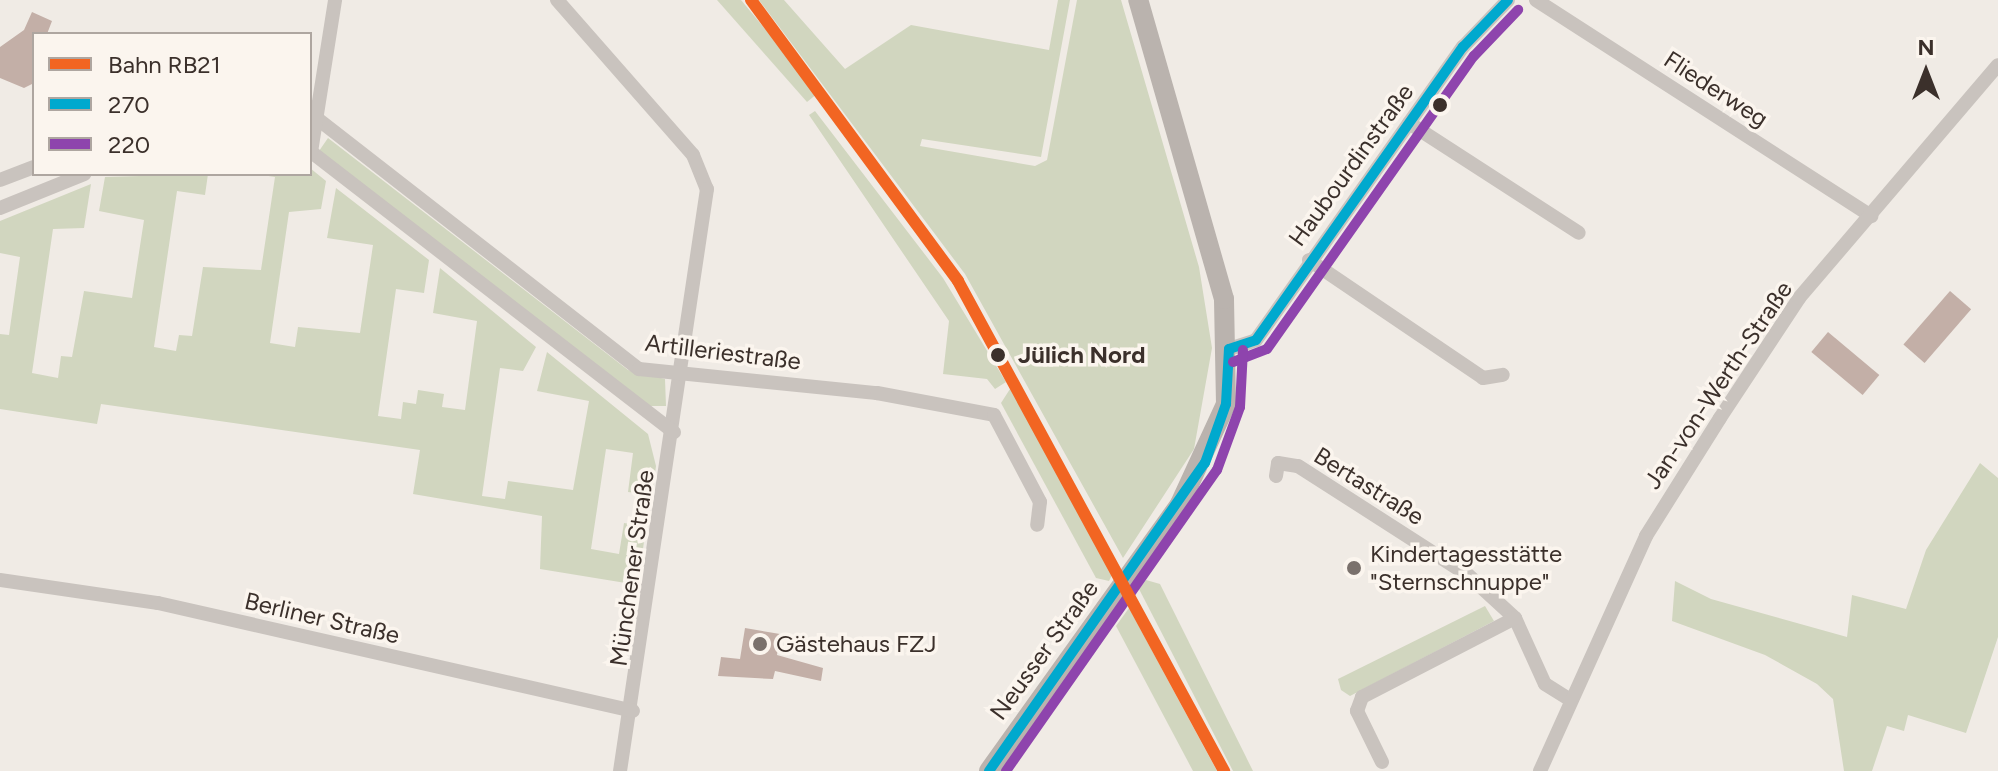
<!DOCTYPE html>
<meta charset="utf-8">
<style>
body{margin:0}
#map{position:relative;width:1998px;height:771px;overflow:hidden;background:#f0ebe5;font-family:Figtree,sans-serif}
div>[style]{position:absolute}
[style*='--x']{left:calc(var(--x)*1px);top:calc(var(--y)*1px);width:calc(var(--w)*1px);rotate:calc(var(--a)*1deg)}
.green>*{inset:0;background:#d1d6bf}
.building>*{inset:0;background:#c3afa7;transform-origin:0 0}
.minor>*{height:14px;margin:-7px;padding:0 7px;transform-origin:7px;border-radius:7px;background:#c9c3be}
.secondary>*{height:20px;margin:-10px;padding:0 10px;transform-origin:10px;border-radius:10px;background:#bab3ae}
.bus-1>*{height:10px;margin:-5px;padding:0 5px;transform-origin:5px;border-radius:5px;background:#00a9ce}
.bus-2>*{height:10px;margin:-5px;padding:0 5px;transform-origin:5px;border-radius:5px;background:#8e44ad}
.rail-1>*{height:12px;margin:-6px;padding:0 6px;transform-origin:6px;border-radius:6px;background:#f26522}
.dots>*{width:22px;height:22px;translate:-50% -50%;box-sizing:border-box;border:4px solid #fbf5ee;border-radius:50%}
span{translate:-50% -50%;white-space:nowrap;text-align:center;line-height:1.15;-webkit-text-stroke:7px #fbf5ee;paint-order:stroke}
.street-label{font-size:24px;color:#3b302b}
.stop-label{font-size:24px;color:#3b302b;font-weight:700}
.left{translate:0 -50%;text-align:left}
.poi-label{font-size:24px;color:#3b302b}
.legend{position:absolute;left:32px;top:32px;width:280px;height:144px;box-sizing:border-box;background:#fbf5ee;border:2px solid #aea6a0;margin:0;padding:10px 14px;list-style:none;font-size:24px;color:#3b302b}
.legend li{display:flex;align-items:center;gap:16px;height:40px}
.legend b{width:40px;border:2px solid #aea6a0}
.north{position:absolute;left:1886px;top:32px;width:80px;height:80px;-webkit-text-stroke:6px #fbf5ee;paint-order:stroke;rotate:0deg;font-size:22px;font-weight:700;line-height:32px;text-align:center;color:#3b302b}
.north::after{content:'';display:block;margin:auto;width:28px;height:36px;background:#3b302b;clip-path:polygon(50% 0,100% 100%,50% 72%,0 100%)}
</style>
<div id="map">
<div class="green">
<div style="clip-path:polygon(717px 0,741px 0,818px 93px,807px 102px)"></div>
<div style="clip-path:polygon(759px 0,784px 0,845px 69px,911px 25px,1049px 50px,1058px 0,1070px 0,1041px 157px,922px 139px,920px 146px,1035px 166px,1047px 160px,1077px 0,1121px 0,1199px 267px,1212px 348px,1194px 449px,1123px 558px,965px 274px)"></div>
<div style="clip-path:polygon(815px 111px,943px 278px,1006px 382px,995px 389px,987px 379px,943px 374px,949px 321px,809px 115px)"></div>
<div style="clip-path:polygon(328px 138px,628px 370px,665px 379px,666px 406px,649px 406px,319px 151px)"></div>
<div style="clip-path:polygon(310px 168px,326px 181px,321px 209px,289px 212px,270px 343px,295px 347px,298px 327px,360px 333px,373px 245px,327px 238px,336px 188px,429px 260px,424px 293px,396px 289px,378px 416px,401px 419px,403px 402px,416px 404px,418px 390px,444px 394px,442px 407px,465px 410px,477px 321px,433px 313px,440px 268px,536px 347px,523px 371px,500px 368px,482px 496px,505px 499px,508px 481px,573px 490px,589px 401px,537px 391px,547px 352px,648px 434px,656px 466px,652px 495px,628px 492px,633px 453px,606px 449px,591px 549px,619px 554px,624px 523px,646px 527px,638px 585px,540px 569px,542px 516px,413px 494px,420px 450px,101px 404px,97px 424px,0 409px,0 334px,9px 335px,20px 257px,0 253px,0 221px,91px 184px,84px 228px,53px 229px,32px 373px,58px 378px,61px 356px,72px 357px,84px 291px,132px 298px,144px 220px,99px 211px,105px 177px,208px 174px,205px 195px,177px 191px,154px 347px,176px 351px,179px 335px,192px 336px,203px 267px,261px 270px,275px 177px,255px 174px,310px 174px)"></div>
<div style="clip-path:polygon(1010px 389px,1037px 428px,1112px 575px,1109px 581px,1096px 578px,1001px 403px)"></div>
<div style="clip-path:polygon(1980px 463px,1998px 478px,1998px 637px,1966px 733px,1908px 715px,1904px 731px,1887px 726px,1872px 771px,1844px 771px,1833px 699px,1817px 684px,1765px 655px,1672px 621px,1675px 581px,1711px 599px,1847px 637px,1852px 595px,1906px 609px,1926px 550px)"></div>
<div style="clip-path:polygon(1146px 580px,1160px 584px,1253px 771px,1233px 771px,1139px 589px)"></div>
<div style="clip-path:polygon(1485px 606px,1494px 621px,1350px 696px,1341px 690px,1338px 679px)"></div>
<div style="clip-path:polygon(1129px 608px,1217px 771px,1193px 771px,1116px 626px)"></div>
</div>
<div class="building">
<div style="clip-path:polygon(32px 12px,52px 21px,47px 34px,34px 34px,34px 83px,24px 88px,0 78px,0 47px,24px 30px)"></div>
<div style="left:1950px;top:291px;width:28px;height:71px;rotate:41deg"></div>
<div style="left:1828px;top:332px;width:67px;height:26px;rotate:40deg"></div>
<div style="clip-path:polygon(745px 628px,780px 634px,777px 655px,823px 668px,821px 681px,775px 671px,773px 679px,718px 676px,721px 657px,740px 659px)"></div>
</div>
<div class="minor">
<div style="--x:557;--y:0;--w:206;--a:48.7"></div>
<div style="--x:693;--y:155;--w:37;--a:68"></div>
<div style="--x:707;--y:189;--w:588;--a:98.5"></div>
<div style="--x:1536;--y:0;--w:399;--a:32.8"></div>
<div style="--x:310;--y:113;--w:417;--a:37.9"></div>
<div style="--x:639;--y:369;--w:239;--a:5.8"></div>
<div style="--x:877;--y:393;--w:119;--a:10.6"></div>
<div style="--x:994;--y:415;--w:98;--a:62.1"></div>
<div style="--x:1040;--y:502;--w:23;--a:97"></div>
<div style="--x:1409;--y:123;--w:202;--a:32.9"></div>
<div style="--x:310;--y:151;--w:460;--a:37.7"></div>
<div style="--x:311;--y:152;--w:154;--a:-81"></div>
<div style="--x:0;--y:180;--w:36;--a:-21"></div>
<div style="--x:0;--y:208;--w:91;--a:-22"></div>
<div style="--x:1309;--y:260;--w:210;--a:34.1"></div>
<div style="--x:1483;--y:378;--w:20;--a:-9"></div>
<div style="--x:1229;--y:349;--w:28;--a:-18"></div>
<div style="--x:1256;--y:340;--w:359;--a:-54.8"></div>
<div style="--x:1463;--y:47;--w:65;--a:-46.2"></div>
<div style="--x:1276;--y:476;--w:13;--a:-81"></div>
<div style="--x:1278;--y:463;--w:20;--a:9"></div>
<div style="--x:1298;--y:466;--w:202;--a:32.7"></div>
<div style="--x:1468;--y:575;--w:64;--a:42.5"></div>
<div style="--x:1515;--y:618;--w:72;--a:65.6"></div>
<div style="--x:1545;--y:684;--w:28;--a:32"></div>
<div style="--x:0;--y:580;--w:160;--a:8.3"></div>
<div style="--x:158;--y:603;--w:487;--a:12.8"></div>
<div style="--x:1382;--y:762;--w:57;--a:-116.1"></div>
<div style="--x:1357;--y:711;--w:15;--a:-70"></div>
<div style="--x:1362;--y:697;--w:172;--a:-27.3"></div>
<div style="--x:1540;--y:771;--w:258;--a:-65.7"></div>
<div style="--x:1646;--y:536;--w:139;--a:-57.9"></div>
<div style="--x:1720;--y:418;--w:144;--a:-56.6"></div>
<div style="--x:1799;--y:298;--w:306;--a:-49.5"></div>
</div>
<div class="secondary">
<div style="--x:989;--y:771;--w:328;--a:-54.4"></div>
<div style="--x:1180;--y:504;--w:110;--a:-65.3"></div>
<div style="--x:1226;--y:404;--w:105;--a:-91.1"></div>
<div style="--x:1224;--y:299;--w:311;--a:-106"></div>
</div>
<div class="bus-1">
<div style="--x:1229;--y:349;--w:28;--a:-18"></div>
<div style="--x:1256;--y:340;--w:359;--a:-54.8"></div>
<div style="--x:1463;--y:47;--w:65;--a:-46.2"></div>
<div style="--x:989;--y:771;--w:376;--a:-55"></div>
<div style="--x:1205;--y:463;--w:63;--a:-70.4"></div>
<div style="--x:1226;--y:404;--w:55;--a:-86.9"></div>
</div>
<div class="bus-2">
<div style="--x:1233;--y:362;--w:36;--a:-21"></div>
<div style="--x:1267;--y:349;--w:359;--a:-54.8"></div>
<div style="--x:1474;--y:56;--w:64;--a:-46.3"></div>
<div style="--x:1006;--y:771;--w:368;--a:-55"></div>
<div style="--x:1217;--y:470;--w:67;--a:-69.9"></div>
<div style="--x:1240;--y:407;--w:57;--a:-87"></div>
</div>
<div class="rail-1">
<div style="--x:751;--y:0;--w:349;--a:53.6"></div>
<div style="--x:958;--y:281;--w:558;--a:61.5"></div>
</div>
<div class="dots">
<div style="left:1440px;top:105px;background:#3b302b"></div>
<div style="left:998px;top:355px;background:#3b302b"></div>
<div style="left:1354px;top:568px;background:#7a716c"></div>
<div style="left:760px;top:644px;background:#7a716c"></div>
</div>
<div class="street-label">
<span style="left:1716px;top:89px;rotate:33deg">Fliederweg</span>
<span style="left:1351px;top:165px;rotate:-54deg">Haubourdinstraße</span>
<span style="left:723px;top:352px;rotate:7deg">Artilleriestraße</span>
<span style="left:1718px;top:385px;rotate:-56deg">Jan-von-Werth-Straße</span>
<span style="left:1369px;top:486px;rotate:32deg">Bertastraße</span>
<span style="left:632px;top:568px;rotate:-82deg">Münchener Straße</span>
<span style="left:322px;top:618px;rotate:13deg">Berliner Straße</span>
<span style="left:1044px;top:650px;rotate:-54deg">Neusser Straße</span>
</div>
<div class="stop-label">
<span class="left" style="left:1018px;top:355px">Jülich Nord</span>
</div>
<div class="poi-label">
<span class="left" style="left:1370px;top:568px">Kindertagesstätte<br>"Sternschnuppe"</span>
<span class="left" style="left:776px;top:644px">Gästehaus FZJ</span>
</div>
<ul class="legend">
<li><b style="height:10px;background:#f26522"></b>Bahn RB21</li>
<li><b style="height:10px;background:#00a9ce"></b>270</li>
<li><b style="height:10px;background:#8e44ad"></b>220</li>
</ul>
<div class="north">N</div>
</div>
